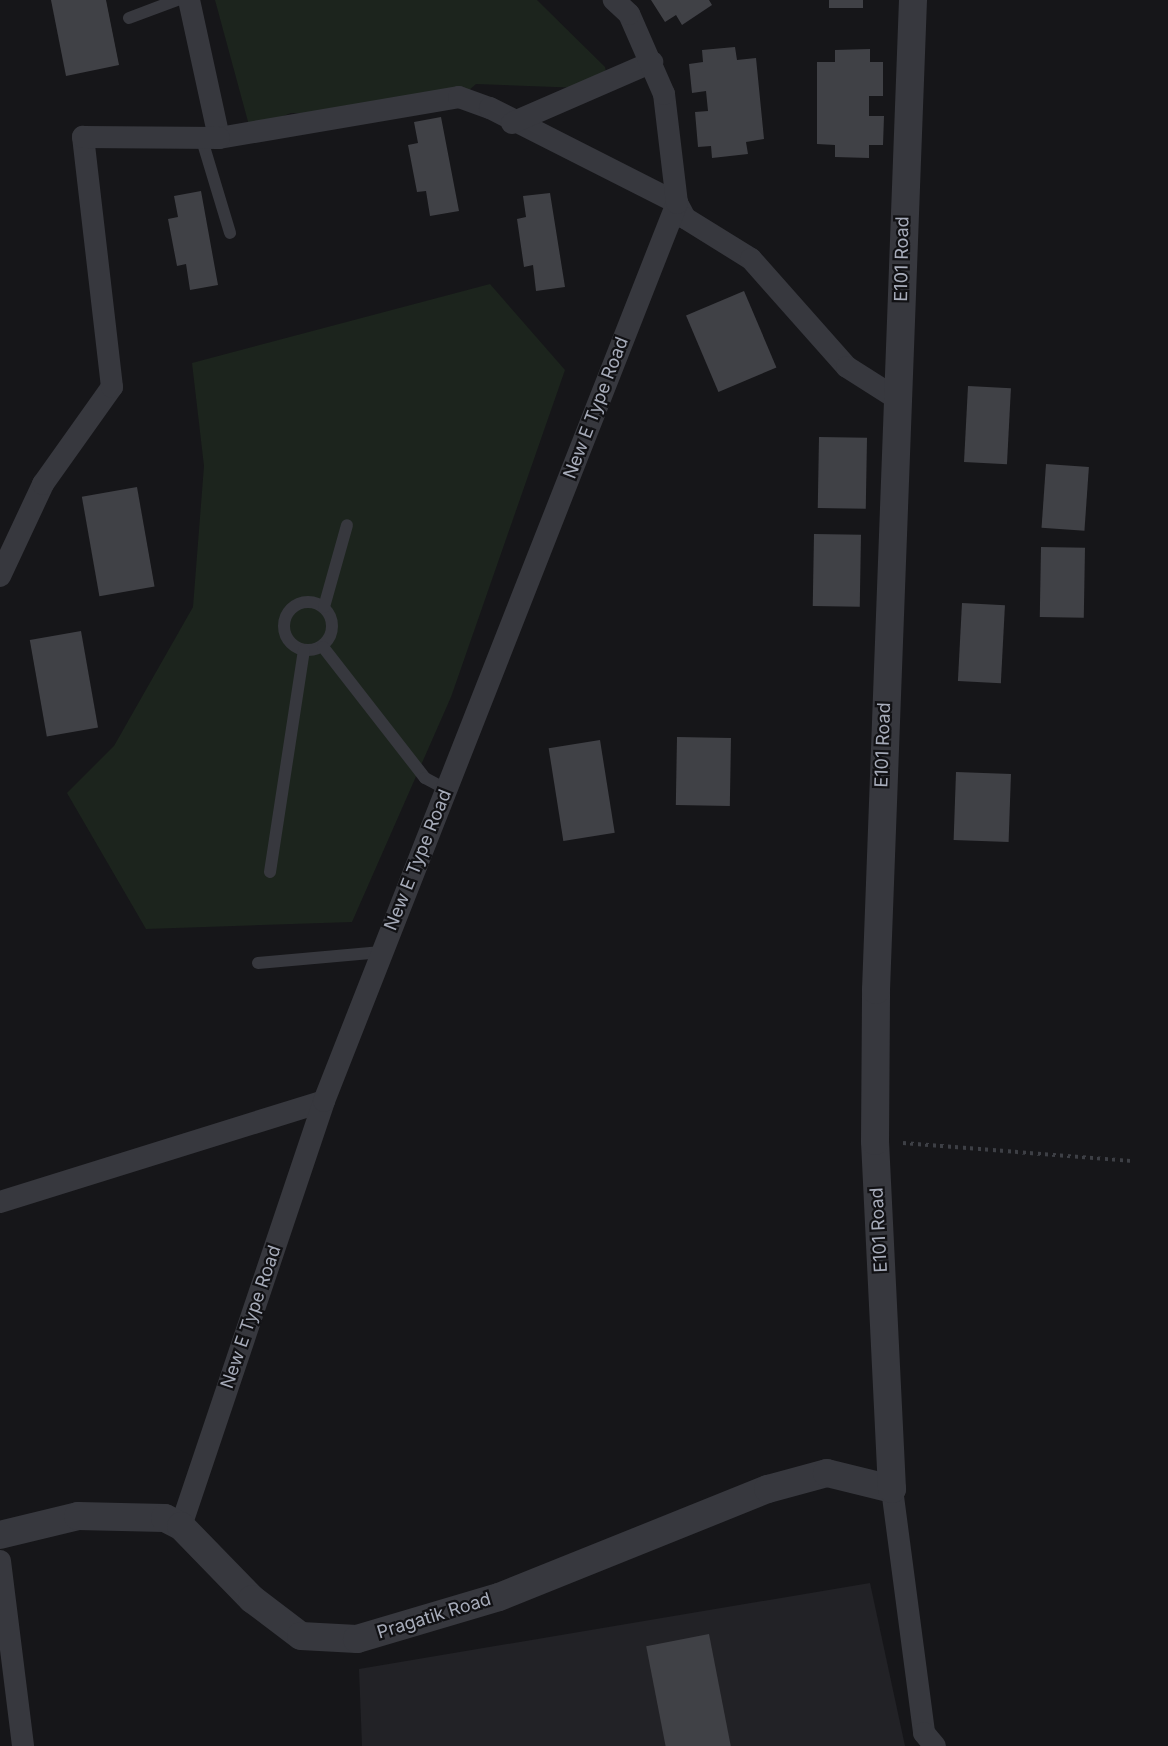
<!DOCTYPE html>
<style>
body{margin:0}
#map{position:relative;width:1168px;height:1746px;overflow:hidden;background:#161619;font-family:Inter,sans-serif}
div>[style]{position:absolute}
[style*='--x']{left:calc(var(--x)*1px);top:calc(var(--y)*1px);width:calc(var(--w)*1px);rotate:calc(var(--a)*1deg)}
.built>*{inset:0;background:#222226}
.green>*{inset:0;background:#1c241d}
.building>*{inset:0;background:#404146;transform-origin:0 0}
.path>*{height:4px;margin-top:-2px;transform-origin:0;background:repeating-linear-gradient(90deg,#3d3f45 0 3px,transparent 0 7.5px)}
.service>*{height:12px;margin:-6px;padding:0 6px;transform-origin:6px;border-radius:6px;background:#37383e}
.service>.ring{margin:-6px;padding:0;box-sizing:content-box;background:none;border:12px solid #37383e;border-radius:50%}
.minor>*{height:22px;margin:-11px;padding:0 11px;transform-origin:11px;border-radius:11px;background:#37383e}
.tertiary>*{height:28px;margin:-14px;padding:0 14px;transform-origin:14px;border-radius:14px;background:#37383e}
span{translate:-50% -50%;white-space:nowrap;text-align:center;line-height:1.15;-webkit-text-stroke:4.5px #111114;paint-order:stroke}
.street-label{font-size:18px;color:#a7acba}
</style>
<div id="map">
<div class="built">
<div style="clip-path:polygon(870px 1583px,905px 1746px,362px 1746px,359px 1669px)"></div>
</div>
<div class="green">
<div style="clip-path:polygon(215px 0,537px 0,605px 67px,609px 89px,476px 84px,459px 99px,371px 114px,291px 113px,250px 129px)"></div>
<div style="clip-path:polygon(490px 284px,565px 370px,451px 697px,352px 922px,146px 929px,67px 793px,114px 746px,193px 607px,204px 466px,192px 363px)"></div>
</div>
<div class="building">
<div style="clip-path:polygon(51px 0,106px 0,119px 65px,66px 76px)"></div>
<div style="clip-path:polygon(651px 0,709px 0,712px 5px,682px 25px,676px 15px,665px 22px)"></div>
<div style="left:829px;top:0;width:34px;height:8px"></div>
<div style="clip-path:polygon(735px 47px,737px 60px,756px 58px,764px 139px,746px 142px,748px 154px,712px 158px,711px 146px,698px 147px,695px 112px,708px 111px,706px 91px,692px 93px,689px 64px,703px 62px,702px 50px)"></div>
<div style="clip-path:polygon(870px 49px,870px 62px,883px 62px,883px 96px,869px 96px,869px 116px,884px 116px,883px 145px,869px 145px,869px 158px,835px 157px,835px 145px,817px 144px,817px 62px,835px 62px,835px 50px)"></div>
<div style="clip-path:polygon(441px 117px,459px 211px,430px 216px,426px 191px,417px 192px,408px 145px,418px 143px,414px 122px)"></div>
<div style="clip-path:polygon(201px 191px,218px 285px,190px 290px,186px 264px,177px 266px,168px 219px,178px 217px,174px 196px)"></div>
<div style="clip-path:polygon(550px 193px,565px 287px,536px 291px,533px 265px,524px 267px,517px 219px,526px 217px,523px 196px)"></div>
<div style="left:744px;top:291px;width:83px;height:63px;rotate:67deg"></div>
<div style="left:968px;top:386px;width:43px;height:76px;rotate:3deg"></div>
<div style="left:819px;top:437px;width:48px;height:71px;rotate:1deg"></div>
<div style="left:1046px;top:464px;width:43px;height:64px;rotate:4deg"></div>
<div style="left:137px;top:487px;width:101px;height:56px;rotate:80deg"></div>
<div style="left:814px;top:534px;width:47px;height:72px;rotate:1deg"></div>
<div style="left:1041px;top:547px;width:44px;height:70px;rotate:1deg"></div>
<div style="left:962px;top:603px;width:43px;height:78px;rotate:3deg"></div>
<div style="left:81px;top:631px;width:98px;height:52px;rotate:80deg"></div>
<div style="left:677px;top:737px;width:54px;height:68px;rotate:1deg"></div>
<div style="left:600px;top:740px;width:94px;height:52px;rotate:81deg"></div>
<div style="left:956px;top:772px;width:55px;height:68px;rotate:2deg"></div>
<div style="left:709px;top:1634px;width:114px;height:64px;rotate:79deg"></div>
</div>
<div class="path">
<div style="--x:903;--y:1143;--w:231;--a:4.5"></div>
</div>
<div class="service">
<div style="--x:129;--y:18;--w:51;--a:-20.6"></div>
<div style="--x:202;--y:140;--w:97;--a:73.2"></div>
<div class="ring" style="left:284px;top:602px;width:36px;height:36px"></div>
<div style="--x:324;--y:607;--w:85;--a:-74.3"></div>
<div style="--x:323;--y:647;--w:166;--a:52.1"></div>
<div style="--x:425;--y:778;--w:24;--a:28"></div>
<div style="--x:270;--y:872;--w:224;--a:-81.3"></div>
<div style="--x:258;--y:963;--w:124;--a:-5.1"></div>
</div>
<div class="minor">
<div style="--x:189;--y:0;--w:141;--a:77.7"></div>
<div style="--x:219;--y:138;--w:243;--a:-9.7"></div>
<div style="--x:459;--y:97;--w:33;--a:20"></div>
<div style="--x:490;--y:108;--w:210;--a:26.9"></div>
<div style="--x:677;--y:203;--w:17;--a:62"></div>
<div style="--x:685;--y:218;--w:78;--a:31.8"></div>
<div style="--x:751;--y:259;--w:144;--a:48.4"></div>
<div style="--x:847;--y:367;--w:62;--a:32.4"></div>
<div style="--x:512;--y:123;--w:153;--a:-23.5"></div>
<div style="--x:0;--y:576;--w:102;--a:-64.9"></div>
<div style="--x:43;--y:484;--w:119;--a:-54.6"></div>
<div style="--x:112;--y:387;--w:252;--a:-96.6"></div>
<div style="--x:83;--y:137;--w:136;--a:0.4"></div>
<div style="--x:0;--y:1202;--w:339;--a:-17.3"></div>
<div style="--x:892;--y:1489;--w:246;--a:82.5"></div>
<div style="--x:924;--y:1733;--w:17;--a:50"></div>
<div style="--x:181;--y:1526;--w:448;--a:-71.4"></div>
<div style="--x:324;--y:1101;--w:965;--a:-68.54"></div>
<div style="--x:677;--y:203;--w:110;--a:-96.8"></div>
<div style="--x:664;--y:94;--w:87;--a:-113.6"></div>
<div style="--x:629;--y:14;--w:21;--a:-137"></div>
<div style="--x:0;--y:1561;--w:186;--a:82.9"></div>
</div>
<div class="tertiary">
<div style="--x:0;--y:1535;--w:80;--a:-13.7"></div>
<div style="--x:78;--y:1516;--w:87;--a:1.3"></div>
<div style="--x:165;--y:1518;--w:18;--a:27"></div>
<div style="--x:181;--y:1526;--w:102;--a:45.8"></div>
<div style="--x:252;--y:1599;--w:61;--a:37.1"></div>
<div style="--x:301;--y:1636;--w:56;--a:3.1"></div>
<div style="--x:357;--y:1639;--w:148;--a:-16.5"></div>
<div style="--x:499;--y:1597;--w:290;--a:-21.9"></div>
<div style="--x:768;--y:1489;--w:61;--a:-15.2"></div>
<div style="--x:827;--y:1473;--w:67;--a:13.8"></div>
<div style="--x:892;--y:1489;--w:348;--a:-92.8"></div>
<div style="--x:875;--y:1141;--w:151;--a:-89.6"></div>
<div style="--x:876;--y:990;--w:991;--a:-87.86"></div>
</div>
<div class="street-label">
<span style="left:902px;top:259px;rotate:-89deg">E101 Road</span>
<span style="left:596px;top:408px;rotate:-69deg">New E Type Road</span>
<span style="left:883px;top:745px;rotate:-88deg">E101 Road</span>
<span style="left:418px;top:860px;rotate:-68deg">New E Type Road</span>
<span style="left:879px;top:1230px;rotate:-93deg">E101 Road</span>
<span style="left:251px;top:1317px;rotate:-71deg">New E Type Road</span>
<span style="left:434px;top:1616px;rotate:-17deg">Pragatik Road</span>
</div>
</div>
